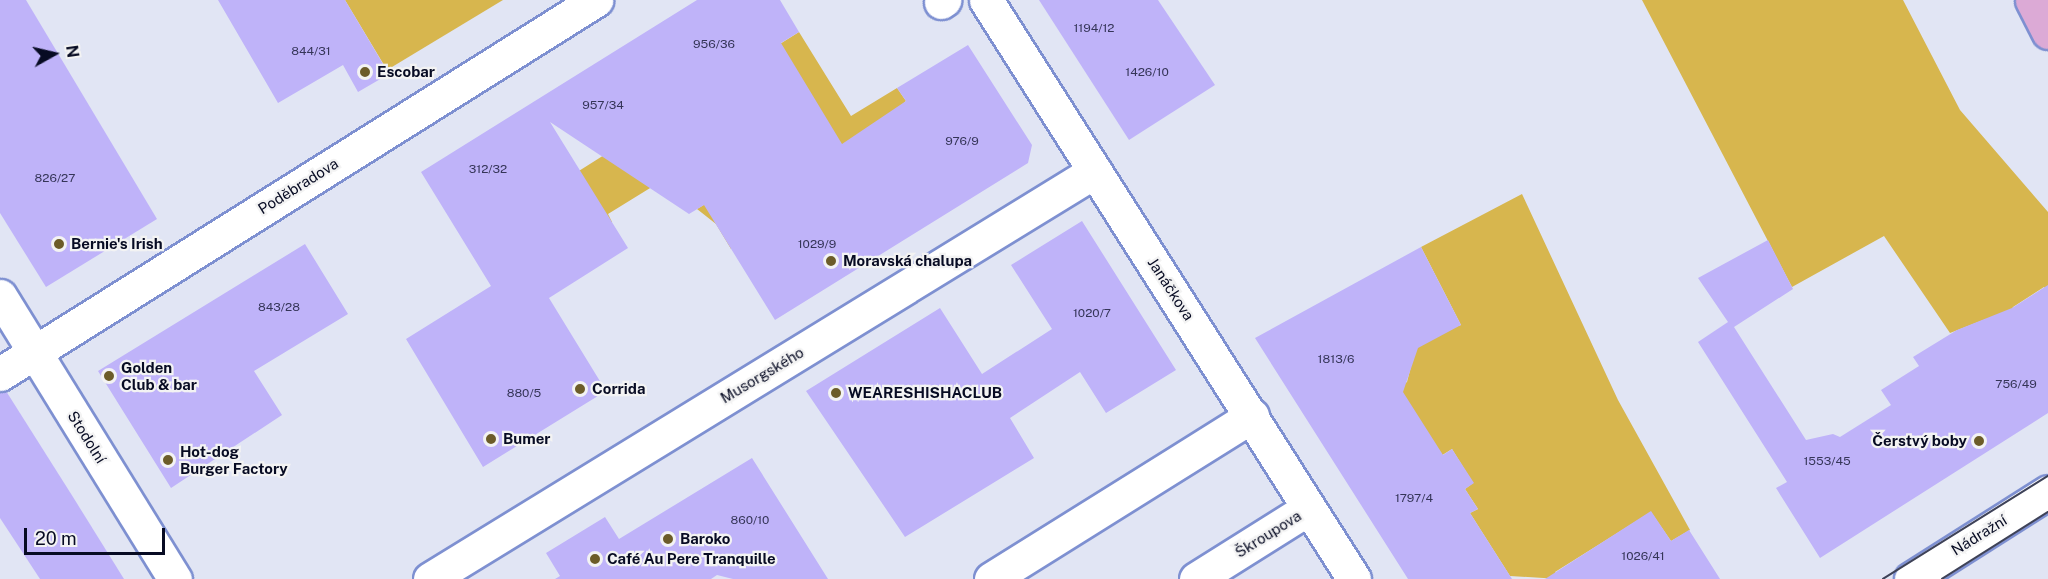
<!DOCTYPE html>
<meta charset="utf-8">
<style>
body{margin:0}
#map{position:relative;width:2048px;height:579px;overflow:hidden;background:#e1e5f4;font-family:"Public Sans",sans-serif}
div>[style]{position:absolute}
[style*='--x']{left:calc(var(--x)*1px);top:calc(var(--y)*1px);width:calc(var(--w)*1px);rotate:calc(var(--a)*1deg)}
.green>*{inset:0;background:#d7b64e}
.building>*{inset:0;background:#bfb3f9}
.roads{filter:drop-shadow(2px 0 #7e90d1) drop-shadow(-2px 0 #7e90d1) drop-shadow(0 2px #7e90d1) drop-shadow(0 -2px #7e90d1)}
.minor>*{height:33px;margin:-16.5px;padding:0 16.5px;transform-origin:16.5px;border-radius:16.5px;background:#fff}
.major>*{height:33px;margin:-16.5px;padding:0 16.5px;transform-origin:16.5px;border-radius:16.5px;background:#dcaad6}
.tram>*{height:1.5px;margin:-0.75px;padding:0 0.75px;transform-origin:0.75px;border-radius:0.75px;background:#3e4258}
.dots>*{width:16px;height:16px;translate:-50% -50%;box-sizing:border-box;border:3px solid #f3f3f3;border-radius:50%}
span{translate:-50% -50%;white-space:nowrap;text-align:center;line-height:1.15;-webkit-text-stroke:4.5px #f3f3f3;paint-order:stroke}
.number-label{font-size:12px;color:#353558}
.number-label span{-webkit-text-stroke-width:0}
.poi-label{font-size:15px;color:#070b23;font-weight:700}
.left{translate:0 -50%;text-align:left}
.right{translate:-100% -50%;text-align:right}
.street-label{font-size:15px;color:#070b23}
.north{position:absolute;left:24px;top:24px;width:60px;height:60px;-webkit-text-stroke:4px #f3f3f3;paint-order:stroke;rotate:82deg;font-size:16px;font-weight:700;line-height:24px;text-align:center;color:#070b23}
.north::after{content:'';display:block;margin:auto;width:21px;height:27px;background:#070b23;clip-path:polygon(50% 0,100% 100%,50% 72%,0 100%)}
.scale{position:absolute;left:24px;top:528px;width:141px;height:27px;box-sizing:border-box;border:3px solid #070b23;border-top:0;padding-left:8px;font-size:18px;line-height:21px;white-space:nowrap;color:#070b23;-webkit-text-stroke:4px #f3f3f3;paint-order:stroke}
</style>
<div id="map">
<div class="green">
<div style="clip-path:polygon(345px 0,503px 0,387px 70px)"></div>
<div style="clip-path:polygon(1642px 0,1903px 0,1960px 110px,2048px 212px,2048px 293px,2044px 287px,2013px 307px,1999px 335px,1986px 319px,1950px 333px,1884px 236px,1792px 287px)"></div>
<div style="clip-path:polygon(799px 32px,851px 116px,897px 88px,906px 101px,766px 227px,731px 249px,716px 224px,697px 209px,832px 128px,715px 148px,608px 214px,612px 222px,549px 262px,563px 181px)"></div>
<div style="clip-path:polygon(1522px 194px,1618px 400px,1690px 530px,1671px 541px,1651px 512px,1555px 572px,1559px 579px,1510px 576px,1470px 513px,1478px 509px,1465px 489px,1473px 483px,1452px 449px,1436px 459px,1399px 387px,1407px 382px,1418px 339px,1461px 325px,1421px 247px)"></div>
</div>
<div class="building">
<div style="clip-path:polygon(0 0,26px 0,157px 219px,46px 287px,0 213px)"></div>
<div style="clip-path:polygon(218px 0,345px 0,389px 74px,358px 92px,343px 65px,278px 103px)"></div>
<div style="clip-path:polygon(697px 0,780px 0,799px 32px,781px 43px,842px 144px,906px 101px,897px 88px,968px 45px,1032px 145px,1028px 163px,775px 320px,704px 205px,689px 214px,550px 122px,628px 248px,549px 298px,606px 391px,483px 467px,406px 339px,491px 286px,421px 172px)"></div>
<div style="clip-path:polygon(1039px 0,1158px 0,1215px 85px,1129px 140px)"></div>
<div style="clip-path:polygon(1082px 221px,1176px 370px,1106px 413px,1080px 372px,1010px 418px,1034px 458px,905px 537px,806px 391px,940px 308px,982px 374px,1052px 329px,1011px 265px)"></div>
<div style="clip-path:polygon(1768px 240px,1793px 289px,1734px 327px,1806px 440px,1833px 434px,1840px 437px,1891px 405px,1881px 390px,1919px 366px,1913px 357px,1957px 330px,2012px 308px,2048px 285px,2048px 413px,1820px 558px,1776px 488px,1787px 482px,1698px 342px,1728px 322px,1698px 278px)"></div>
<div style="clip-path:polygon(305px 244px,348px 314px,254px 371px,282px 415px,171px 488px,98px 371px)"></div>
<div style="clip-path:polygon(1421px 247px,1461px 325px,1418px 348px,1403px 392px,1443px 455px,1452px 449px,1474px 483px,1465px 489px,1478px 509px,1470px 513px,1512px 579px,1408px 579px,1255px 338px)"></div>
<div style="clip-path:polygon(6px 391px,73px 497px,124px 579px,40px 579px,0 518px,0 393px)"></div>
<div style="clip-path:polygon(752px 458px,828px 579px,733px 579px,717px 575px,711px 579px,555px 579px,560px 576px,546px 553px,605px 517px,619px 539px)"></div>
<div style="clip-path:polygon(1651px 511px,1671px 541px,1689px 530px,1720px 579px,1545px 579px)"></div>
</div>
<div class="roads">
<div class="minor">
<div style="--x:986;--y:0;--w:686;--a:57.56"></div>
<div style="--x:941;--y:2;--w:4;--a:-34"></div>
<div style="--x:0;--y:296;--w:333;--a:58.3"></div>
<div style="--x:0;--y:374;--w:704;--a:-32.11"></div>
<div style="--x:430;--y:579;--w:780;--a:-31.53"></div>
<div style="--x:991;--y:579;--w:308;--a:-32"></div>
<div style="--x:1196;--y:579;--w:133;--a:-32.1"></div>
<div style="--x:1911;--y:579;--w:162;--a:-32.4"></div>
</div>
<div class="major">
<div style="--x:2032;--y:0;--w:36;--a:63"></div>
</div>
</div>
<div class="tram">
<div style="--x:1883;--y:579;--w:195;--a:-32"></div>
<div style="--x:1942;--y:579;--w:125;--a:-32.3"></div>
</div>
<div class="dots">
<div style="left:365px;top:72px;background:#6c5c29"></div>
<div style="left:59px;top:244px;background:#6c5c29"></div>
<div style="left:831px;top:261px;background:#6c5c29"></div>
<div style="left:109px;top:376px;background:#6c5c29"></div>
<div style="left:580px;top:389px;background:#6c5c29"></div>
<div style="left:836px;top:393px;background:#6c5c29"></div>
<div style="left:491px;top:439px;background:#6c5c29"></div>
<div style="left:1979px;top:441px;background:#6c5c29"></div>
<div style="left:168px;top:460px;background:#6c5c29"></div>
<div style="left:668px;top:539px;background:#6c5c29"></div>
<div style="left:595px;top:559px;background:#6c5c29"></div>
</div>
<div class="number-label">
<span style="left:1094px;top:29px">1194/12</span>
<span style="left:714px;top:45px">956/36</span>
<span style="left:311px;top:52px">844/31</span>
<span style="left:1147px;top:73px">1426/10</span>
<span style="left:603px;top:106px">957/34</span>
<span style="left:962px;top:142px">976/9</span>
<span style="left:488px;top:170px">312/32</span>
<span style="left:55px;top:179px">826/27</span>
<span style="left:817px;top:245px">1029/9</span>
<span style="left:279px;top:308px">843/28</span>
<span style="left:1092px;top:314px">1020/7</span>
<span style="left:1336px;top:360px">1813/6</span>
<span style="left:2016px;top:385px">756/49</span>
<span style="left:524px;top:394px">880/5</span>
<span style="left:1827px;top:462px">1553/45</span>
<span style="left:1414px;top:499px">1797/4</span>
<span style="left:750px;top:521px">860/10</span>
<span style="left:1643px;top:557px">1026/41</span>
</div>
<div class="poi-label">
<span class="left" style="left:377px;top:72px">Escobar</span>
<span class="left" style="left:71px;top:244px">Bernie's Irish</span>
<span class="left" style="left:843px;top:261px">Moravská chalupa</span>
<span class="left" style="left:121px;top:376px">Golden<br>Club &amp; bar</span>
<span class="left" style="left:592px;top:389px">Corrida</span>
<span class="left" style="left:848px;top:393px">WEARESHISHACLUB</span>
<span class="left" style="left:503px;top:439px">Bumer</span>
<span class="right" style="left:1967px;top:441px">Čerstvý boby</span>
<span class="left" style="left:180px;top:460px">Hot-dog<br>Burger Factory</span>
<span class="left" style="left:680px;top:539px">Baroko</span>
<span class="left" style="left:607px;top:559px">Café Au Pere Tranquille</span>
</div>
<div class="street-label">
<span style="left:298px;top:186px;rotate:-32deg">Poděbradova</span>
<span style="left:1171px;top:289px;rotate:57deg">Janáčkova</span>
<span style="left:762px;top:375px;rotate:-31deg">Musorgského</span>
<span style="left:87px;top:437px;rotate:58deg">Stodolní</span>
<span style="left:1268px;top:534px;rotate:-32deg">Škroupova</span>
<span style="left:1979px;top:535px;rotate:-32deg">Nádražní</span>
</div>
<div class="north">N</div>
<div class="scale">20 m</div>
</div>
